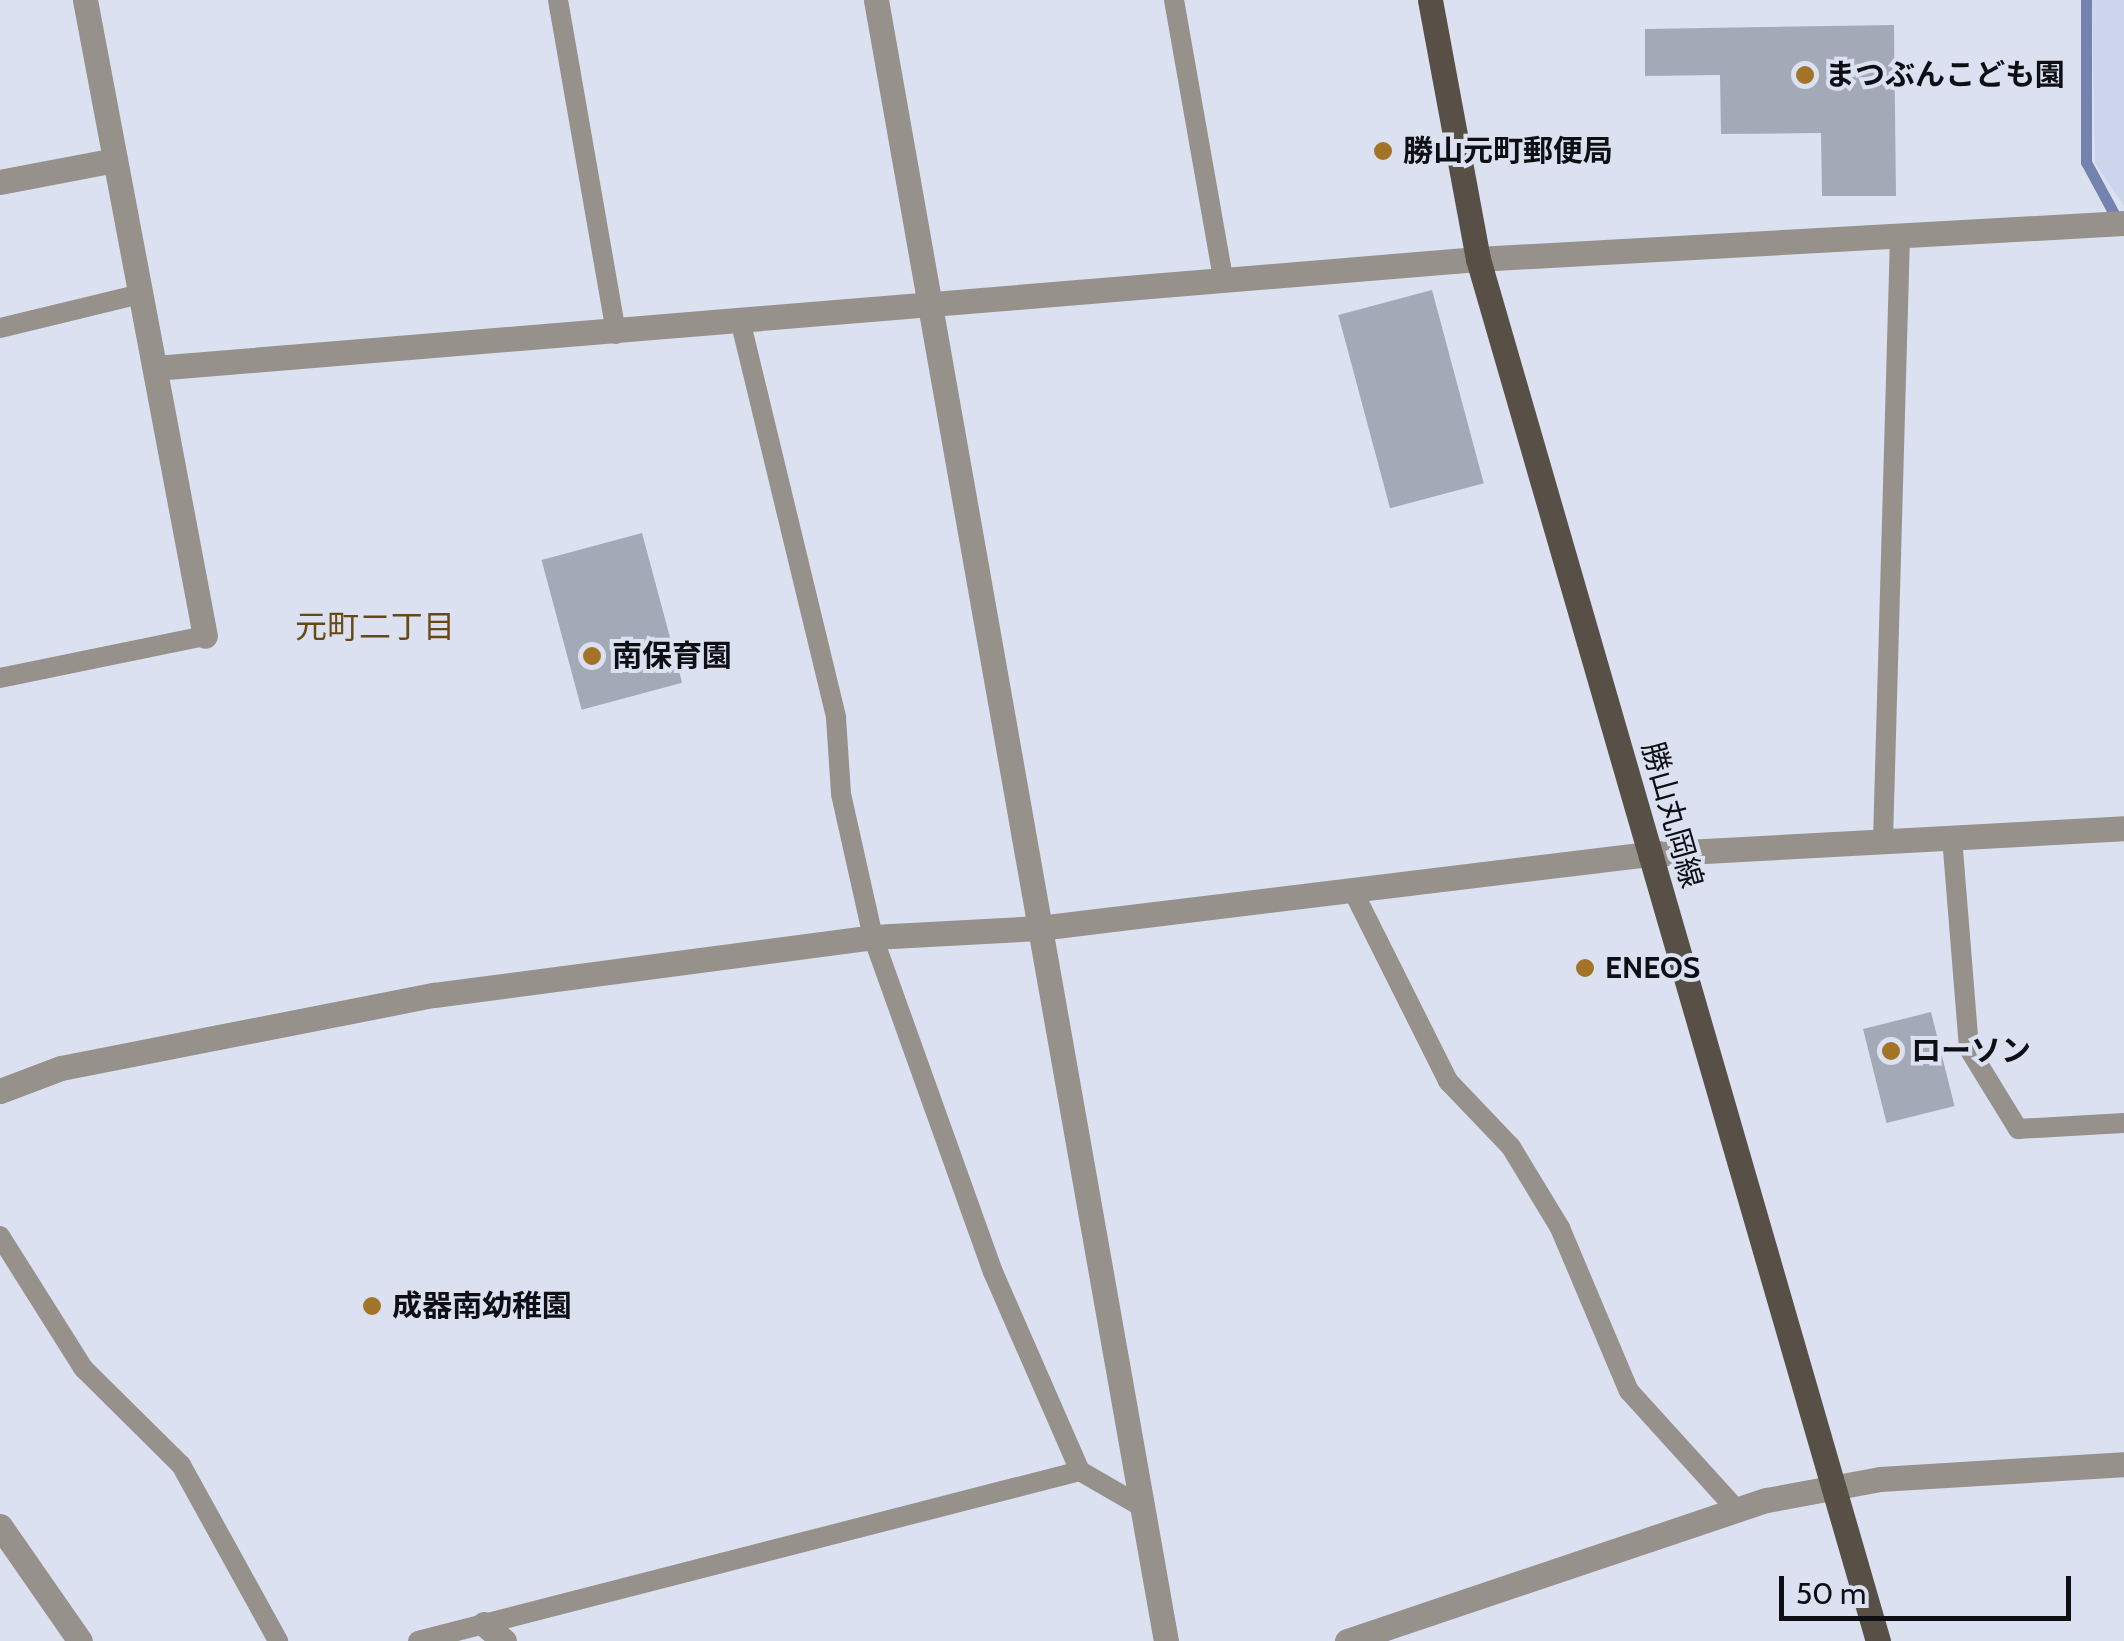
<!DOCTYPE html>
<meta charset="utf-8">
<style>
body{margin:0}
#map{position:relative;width:2124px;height:1641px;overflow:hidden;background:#dbe1f1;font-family:Cabin,"Noto Sans JP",sans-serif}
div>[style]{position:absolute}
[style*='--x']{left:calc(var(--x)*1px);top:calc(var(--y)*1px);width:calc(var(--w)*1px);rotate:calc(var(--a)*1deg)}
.built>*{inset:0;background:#cdd5ec}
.stream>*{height:11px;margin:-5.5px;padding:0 5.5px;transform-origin:5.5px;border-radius:5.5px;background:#7382ae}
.building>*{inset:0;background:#a4a9b8;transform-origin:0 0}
.service>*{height:20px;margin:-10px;padding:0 10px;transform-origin:10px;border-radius:10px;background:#96918b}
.minor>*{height:25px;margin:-12.5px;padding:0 12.5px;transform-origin:12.5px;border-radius:12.5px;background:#96918b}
.tertiary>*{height:25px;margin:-12.5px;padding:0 12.5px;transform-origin:12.5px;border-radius:12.5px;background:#96918b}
.primary>*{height:25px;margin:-12.5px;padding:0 12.5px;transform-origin:12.5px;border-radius:12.5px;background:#585046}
.dots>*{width:28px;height:28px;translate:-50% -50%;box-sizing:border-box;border:5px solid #dbe1f1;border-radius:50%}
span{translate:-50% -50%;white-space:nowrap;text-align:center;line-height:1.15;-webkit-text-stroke:8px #dbe1f1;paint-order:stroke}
.poi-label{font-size:30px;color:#0d0f14;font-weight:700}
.left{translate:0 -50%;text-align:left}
.street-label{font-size:30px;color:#0d0f14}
.neighbourhood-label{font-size:32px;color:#694913}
.scale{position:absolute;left:1779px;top:1576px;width:292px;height:45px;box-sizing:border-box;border:5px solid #0d0f14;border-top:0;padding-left:12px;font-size:30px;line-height:35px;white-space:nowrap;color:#0d0f14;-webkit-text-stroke:8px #dbe1f1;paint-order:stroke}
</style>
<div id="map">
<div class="built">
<div style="clip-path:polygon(2092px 0,2124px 0,2124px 206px,2095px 163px)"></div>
</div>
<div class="stream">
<div style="--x:2086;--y:0;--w:162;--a:90"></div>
<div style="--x:2086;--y:162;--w:69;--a:61.6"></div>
</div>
<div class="building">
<div style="clip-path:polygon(1894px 25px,1896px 196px,1822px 196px,1821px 133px,1721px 134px,1720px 75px,1645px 76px,1645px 29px)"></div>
<div style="left:1432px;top:290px;width:200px;height:97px;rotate:75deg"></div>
<div style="left:642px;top:533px;width:155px;height:104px;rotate:75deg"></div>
<div style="left:1931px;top:1012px;width:97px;height:70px;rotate:76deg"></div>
</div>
<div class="service">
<div style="--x:558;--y:0;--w:339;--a:80.1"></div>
<div style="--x:1174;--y:0;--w:283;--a:80"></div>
<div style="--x:741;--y:324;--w:405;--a:76.4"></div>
<div style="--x:836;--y:718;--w:76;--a:86.2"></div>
<div style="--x:841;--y:794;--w:147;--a:77.4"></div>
<div style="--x:873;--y:937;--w:356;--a:70.3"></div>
<div style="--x:993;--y:1272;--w:217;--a:66.4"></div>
<div style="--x:1080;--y:1471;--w:68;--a:30"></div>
<div style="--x:0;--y:328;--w:145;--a:-13.6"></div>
<div style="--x:0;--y:678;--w:209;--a:-11.6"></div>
<div style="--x:1952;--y:837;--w:213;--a:85.4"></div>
<div style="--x:1969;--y:1049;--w:94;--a:58.5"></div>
<div style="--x:2018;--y:1129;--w:106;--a:-3.2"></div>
<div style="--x:1883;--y:841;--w:606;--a:-88.39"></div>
<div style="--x:1352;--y:889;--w:215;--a:63.4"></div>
<div style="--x:1448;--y:1081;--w:91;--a:46.3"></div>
<div style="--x:1511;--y:1147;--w:95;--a:58.8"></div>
<div style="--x:1560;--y:1228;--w:177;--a:67.1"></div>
<div style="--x:1629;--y:1391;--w:159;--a:47.8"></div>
<div style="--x:0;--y:1236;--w:156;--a:57.8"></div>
<div style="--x:83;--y:1368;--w:138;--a:44.7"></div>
<div style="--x:181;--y:1465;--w:201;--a:61.1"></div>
<div style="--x:418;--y:1641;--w:683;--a:-14.4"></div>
</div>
<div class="minor">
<div style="--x:85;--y:0;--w:647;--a:79.32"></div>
<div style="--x:876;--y:0;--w:1666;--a:79.98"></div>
<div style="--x:0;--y:182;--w:117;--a:-10.8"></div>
<div style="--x:155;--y:368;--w:1327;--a:-4.71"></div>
<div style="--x:1478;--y:259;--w:647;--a:-3.19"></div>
<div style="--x:0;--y:1091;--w:65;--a:-20.7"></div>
<div style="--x:61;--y:1068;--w:380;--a:-11.1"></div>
<div style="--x:434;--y:995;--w:443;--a:-7.5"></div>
<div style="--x:873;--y:937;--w:166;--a:-3.1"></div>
<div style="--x:1039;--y:928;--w:614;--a:-6.92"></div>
<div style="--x:1649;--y:854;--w:476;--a:-3.1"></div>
<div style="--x:0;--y:1526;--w:140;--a:55.2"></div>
<div style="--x:484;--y:1624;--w:26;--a:40"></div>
</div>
<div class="tertiary">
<div style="--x:1347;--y:1641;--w:443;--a:-18.6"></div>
<div style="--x:1767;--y:1500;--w:115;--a:-10.5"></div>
<div style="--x:1880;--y:1479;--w:244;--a:-3.5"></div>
</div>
<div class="primary">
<div style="--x:1430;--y:0;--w:263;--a:79.5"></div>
<div style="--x:1478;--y:259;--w:1439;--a:73.86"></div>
</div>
<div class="dots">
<div style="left:1805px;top:75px;background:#a37428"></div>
<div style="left:1383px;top:151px;background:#a37428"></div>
<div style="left:592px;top:656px;background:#a37428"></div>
<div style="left:1585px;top:968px;background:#a37428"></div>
<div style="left:1891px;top:1051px;background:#a37428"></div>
<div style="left:372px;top:1306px;background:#a37428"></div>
</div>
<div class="poi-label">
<span class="left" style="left:1825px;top:75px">まつぶんこども園</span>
<span class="left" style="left:1403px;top:151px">勝山元町郵便局</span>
<span class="left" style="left:612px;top:656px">南保育園</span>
<span class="left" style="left:1605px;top:968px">ENEOS</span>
<span class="left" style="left:1911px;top:1051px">ローソン</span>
<span class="left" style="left:392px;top:1306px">成器南幼稚園</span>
</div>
<div class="street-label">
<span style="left:1672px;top:815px;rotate:74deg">勝山丸岡線</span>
</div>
<div class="neighbourhood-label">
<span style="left:375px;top:627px">元町二丁目</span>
</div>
<div class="scale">50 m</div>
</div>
